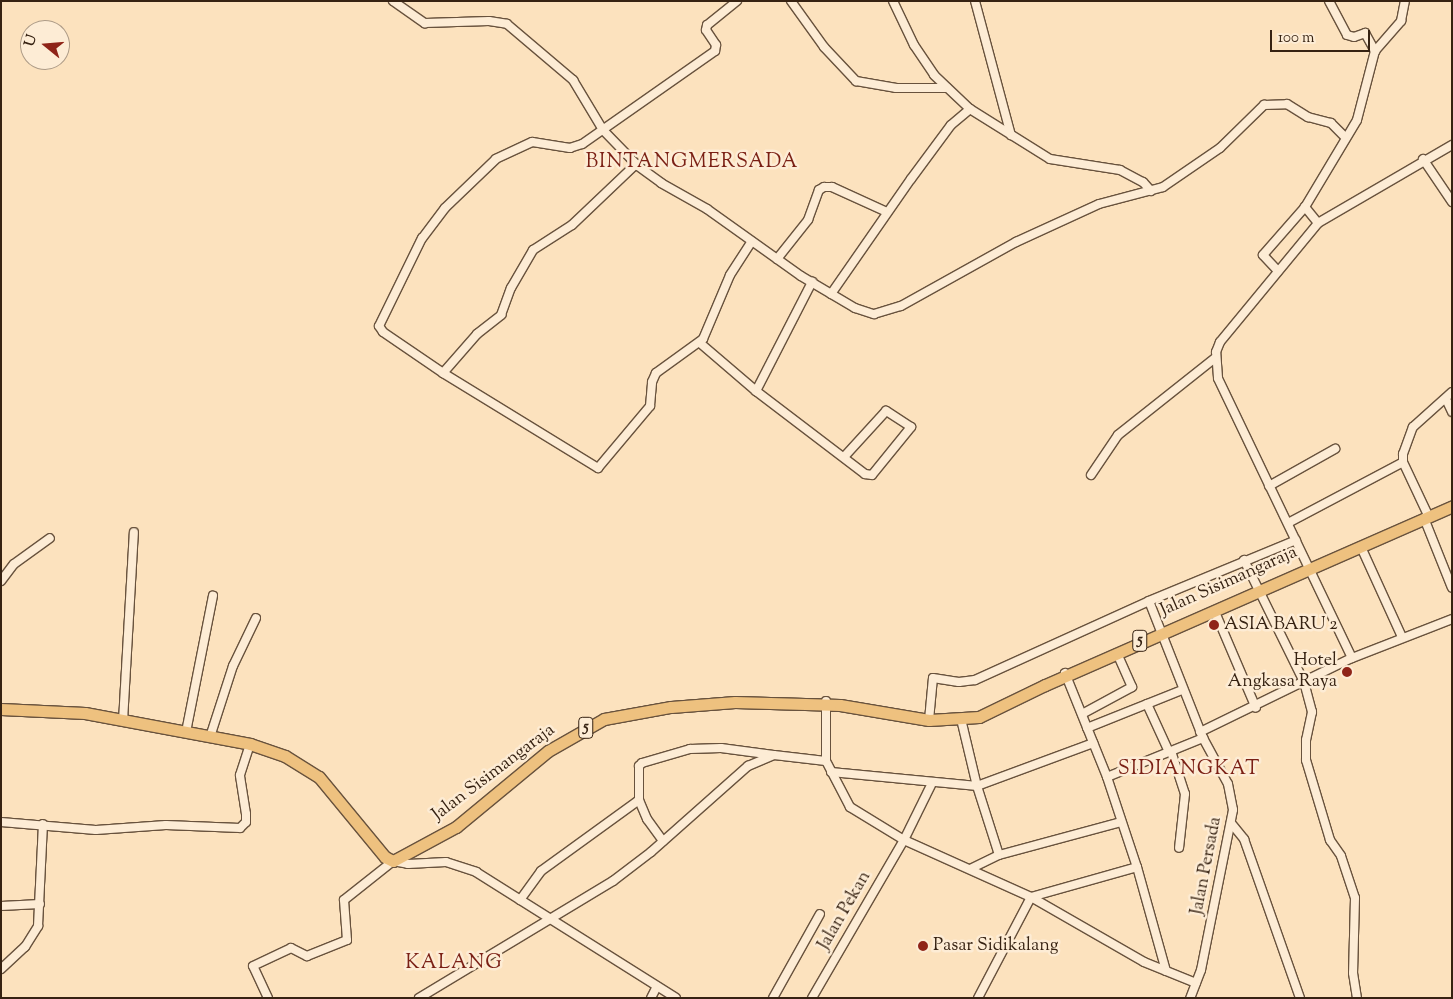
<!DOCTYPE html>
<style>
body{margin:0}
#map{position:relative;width:1453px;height:999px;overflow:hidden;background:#fce2be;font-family:"Sorts Mill Goudy",serif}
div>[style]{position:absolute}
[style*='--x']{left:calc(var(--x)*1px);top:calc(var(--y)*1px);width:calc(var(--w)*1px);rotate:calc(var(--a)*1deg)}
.roads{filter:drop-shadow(1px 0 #68523d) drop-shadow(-1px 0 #68523d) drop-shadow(0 1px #68523d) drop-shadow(0 -1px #68523d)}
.minor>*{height:8px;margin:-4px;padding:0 4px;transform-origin:4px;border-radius:4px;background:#fdecd5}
.highway>*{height:11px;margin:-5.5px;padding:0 5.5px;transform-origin:5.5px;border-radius:5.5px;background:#eec17f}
.dots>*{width:14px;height:14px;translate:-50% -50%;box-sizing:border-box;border:2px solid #fdecd5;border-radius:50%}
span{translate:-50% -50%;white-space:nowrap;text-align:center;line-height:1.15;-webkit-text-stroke:5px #fdecd5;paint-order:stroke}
.shield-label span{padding:1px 4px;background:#fdecd5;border:1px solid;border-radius:4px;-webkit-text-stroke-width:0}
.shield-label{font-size:16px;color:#362212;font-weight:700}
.street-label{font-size:18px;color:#362212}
.poi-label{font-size:18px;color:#362212}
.left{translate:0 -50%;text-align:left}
.right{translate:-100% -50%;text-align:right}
.quarter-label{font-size:20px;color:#7a1f14;letter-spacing:1px}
.frame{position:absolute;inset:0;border:2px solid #362212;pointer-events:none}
.north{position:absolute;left:20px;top:20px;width:50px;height:50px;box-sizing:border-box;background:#fdecd5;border:1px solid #ad9b87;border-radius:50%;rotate:287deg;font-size:14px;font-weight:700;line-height:20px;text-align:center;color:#362212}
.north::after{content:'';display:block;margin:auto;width:18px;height:22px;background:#8f2418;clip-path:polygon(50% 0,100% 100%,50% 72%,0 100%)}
.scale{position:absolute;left:1270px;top:30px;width:100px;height:22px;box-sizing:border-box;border:2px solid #362212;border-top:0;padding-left:6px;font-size:15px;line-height:18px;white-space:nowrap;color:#362212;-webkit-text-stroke:4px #fdecd5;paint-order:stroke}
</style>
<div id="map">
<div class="roads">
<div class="minor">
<div style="--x:393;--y:1;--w:39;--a:35"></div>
<div style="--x:425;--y:23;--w:64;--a:-1.8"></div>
<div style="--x:489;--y:21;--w:18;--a:9"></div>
<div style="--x:507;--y:24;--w:87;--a:40.3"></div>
<div style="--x:573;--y:80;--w:58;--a:59"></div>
<div style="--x:603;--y:130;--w:50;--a:45.8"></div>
<div style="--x:638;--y:166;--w:29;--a:36"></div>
<div style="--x:661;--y:183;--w:53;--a:29.5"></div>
<div style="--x:707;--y:209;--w:115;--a:35.5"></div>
<div style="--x:801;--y:276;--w:63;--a:30.7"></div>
<div style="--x:855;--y:308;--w:20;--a:18"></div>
<div style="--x:874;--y:314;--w:28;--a:-17"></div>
<div style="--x:901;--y:306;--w:132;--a:-29.1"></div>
<div style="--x:1016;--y:242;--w:91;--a:-24.6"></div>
<div style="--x:1099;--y:204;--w:66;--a:-14.9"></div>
<div style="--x:1163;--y:187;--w:69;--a:-34.4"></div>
<div style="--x:1220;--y:148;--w:62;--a:-44.3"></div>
<div style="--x:1264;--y:105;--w:23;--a:-2"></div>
<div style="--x:1287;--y:104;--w:25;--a:32"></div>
<div style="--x:1308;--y:117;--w:24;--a:15"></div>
<div style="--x:1331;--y:123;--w:21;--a:45"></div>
<div style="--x:737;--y:1;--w:38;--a:141"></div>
<div style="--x:707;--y:25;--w:5;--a:101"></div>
<div style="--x:706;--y:30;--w:18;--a:56"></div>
<div style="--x:716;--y:45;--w:6;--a:99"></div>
<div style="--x:715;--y:51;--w:162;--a:145"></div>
<div style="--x:582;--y:144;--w:13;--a:162"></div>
<div style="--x:570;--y:148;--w:38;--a:-171"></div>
<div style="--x:532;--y:142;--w:40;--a:155"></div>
<div style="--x:496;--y:159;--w:71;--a:136.1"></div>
<div style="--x:445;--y:208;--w:38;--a:127"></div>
<div style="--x:422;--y:238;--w:98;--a:116"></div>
<div style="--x:379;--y:326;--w:7;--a:56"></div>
<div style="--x:383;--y:332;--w:73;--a:34.3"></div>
<div style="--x:443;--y:373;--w:182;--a:31.5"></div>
<div style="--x:598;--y:468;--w:81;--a:-50"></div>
<div style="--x:650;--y:406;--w:24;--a:-85"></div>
<div style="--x:652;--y:382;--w:10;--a:-66"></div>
<div style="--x:656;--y:373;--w:58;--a:-35.9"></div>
<div style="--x:703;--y:339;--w:69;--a:-67.1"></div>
<div style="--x:730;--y:275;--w:40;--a:-57.1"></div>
<div style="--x:791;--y:1;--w:57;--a:54.3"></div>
<div style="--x:824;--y:47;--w:47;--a:46.7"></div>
<div style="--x:856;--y:81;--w:41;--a:9.9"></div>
<div style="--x:896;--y:88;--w:51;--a:0"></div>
<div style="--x:893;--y:1;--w:49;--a:64.5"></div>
<div style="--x:914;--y:45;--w:36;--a:56"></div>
<div style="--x:934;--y:75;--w:50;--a:43.4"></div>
<div style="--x:970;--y:109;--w:94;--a:32"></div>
<div style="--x:1050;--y:159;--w:71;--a:8.9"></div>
<div style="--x:1120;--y:170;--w:26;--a:28"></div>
<div style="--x:1143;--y:182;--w:12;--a:48"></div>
<div style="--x:975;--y:1;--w:139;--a:75"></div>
<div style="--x:1329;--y:1;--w:38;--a:62"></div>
<div style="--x:1347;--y:35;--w:7;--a:16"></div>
<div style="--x:1354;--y:37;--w:12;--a:-20"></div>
<div style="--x:1365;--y:33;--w:21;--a:61"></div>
<div style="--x:1423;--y:159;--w:52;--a:56"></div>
<div style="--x:1318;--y:223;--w:21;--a:-129"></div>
<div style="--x:1305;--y:207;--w:101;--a:-59.1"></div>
<div style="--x:1357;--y:120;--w:71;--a:-75.4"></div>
<div style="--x:1375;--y:51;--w:40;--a:-49"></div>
<div style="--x:1401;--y:21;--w:20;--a:-79"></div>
<div style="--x:777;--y:259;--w:50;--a:-51.5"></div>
<div style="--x:808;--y:220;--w:32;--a:-70"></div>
<div style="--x:819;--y:190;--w:6;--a:-31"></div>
<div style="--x:824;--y:187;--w:8;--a:0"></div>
<div style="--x:832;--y:187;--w:60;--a:24.4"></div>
<div style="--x:1278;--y:271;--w:22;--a:-133"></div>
<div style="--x:1263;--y:255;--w:64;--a:-48.8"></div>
<div style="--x:831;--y:294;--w:140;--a:-55.2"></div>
<div style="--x:911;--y:179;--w:67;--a:-53.5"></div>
<div style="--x:951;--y:125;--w:25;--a:-40"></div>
<div style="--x:700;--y:343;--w:74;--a:40.6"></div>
<div style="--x:756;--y:391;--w:137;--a:37.3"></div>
<div style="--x:865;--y:474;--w:7;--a:8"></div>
<div style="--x:872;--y:475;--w:62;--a:-50.9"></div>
<div style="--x:911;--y:427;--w:30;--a:-147"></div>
<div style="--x:886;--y:411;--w:62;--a:132.4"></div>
<div style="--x:443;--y:373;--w:52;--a:-48.9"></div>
<div style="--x:477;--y:334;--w:31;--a:-38"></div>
<div style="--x:501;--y:315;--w:29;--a:-70"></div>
<div style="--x:511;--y:288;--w:44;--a:-59.9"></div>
<div style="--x:533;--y:250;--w:46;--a:-32.7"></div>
<div style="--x:572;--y:225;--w:88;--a:-43.6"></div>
<div style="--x:756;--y:391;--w:123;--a:-62.8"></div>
<div style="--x:1446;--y:399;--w:14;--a:65"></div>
<div style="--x:1091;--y:475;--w:48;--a:-56"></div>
<div style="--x:1118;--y:435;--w:124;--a:-38.4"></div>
<div style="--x:1269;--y:486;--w:76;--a:-29.3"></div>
<div style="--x:1427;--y:513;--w:56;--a:-115.2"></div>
<div style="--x:1403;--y:462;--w:8;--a:-90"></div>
<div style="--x:1403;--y:454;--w:29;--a:-70"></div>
<div style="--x:1413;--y:427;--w:52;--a:-41.9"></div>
<div style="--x:1424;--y:518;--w:75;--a:68.2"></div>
<div style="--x:1288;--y:523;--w:130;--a:-27.9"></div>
<div style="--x:1361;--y:547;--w:99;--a:65.5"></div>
<div style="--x:1244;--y:560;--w:136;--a:63.8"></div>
<div style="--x:1304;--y:682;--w:31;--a:75"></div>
<div style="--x:1312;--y:712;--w:29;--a:102"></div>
<div style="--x:1306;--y:740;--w:20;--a:90"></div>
<div style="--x:1306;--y:760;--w:84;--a:73.3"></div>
<div style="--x:1330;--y:840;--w:19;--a:55"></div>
<div style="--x:1341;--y:856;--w:44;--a:71.6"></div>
<div style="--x:1355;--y:898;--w:75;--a:91.5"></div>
<div style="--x:1353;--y:973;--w:25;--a:81"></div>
<div style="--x:1;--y:581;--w:21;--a:-53"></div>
<div style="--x:14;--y:564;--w:44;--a:-35.8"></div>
<div style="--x:1149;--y:601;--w:147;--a:68.5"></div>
<div style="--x:1203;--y:738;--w:52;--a:61.5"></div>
<div style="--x:1228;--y:784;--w:26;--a:79"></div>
<div style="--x:1233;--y:810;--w:163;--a:101.3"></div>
<div style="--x:1201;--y:970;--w:30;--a:111"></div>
<div style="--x:1215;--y:612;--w:104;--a:66.9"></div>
<div style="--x:1352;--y:658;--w:310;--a:-115.6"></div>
<div style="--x:1218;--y:378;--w:26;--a:-94"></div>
<div style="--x:1216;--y:352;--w:11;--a:-68"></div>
<div style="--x:1220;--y:342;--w:154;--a:-50.5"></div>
<div style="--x:1318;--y:223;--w:155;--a:-30.2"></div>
<div style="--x:1065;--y:673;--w:112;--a:68"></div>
<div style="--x:1107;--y:777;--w:95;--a:71.6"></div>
<div style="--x:1137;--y:867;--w:108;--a:74.4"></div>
<div style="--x:826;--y:701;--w:60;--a:90"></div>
<div style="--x:826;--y:761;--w:52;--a:62.4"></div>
<div style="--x:850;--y:807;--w:63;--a:31.4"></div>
<div style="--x:904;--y:840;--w:139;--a:24.2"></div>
<div style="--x:1031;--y:897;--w:130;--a:29.9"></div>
<div style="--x:1144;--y:962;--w:56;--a:22"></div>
<div style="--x:1147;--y:704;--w:53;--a:65.4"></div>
<div style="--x:1082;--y:714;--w:57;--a:-28.4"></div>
<div style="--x:1132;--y:687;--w:37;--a:-114"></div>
<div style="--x:961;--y:719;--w:69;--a:76.6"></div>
<div style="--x:977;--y:786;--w:72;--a:72.3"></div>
<div style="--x:929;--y:720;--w:42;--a:-84.6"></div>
<div style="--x:933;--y:678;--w:26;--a:9"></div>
<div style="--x:959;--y:682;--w:16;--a:-7"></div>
<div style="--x:975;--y:680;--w:191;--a:-24.4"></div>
<div style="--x:1149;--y:601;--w:159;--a:-22.5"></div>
<div style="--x:123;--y:721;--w:189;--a:-86.7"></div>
<div style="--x:1087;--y:728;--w:102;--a:-21.8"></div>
<div style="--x:186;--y:732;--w:139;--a:-78.8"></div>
<div style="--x:1200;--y:732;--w:169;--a:-26"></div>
<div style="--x:1352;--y:658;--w:107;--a:-21.3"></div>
<div style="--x:210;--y:737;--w:75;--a:-72.1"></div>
<div style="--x:233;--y:666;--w:53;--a:-64.4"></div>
<div style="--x:1171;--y:751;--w:45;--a:72"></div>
<div style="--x:1185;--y:794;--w:54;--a:96.3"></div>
<div style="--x:831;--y:772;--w:147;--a:5.5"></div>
<div style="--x:977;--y:786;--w:124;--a:-20.3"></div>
<div style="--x:1107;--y:777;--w:104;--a:-22.1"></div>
<div style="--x:1;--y:822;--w:95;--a:4.8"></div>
<div style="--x:96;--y:830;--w:70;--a:-4.1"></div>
<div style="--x:166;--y:825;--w:74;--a:2.3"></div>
<div style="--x:240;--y:828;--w:8;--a:-45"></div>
<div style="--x:246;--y:822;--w:8;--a:-90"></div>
<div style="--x:246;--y:814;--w:39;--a:-99"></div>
<div style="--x:240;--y:775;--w:33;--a:-72"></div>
<div style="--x:1231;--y:823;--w:21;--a:51"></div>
<div style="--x:1244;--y:839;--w:169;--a:70.6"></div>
<div style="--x:663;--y:841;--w:27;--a:-126"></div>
<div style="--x:647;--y:819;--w:21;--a:-113"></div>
<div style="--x:639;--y:800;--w:34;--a:-90"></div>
<div style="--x:639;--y:766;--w:4;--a:-45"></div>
<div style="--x:642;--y:763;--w:50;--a:-16.3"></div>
<div style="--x:690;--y:749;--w:31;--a:-2"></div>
<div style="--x:721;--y:748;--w:53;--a:7.5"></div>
<div style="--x:970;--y:869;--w:32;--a:-26"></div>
<div style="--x:999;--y:855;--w:126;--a:-15.1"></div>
<div style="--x:520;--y:900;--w:36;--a:-54"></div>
<div style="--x:541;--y:871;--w:121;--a:-35.9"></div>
<div style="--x:1;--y:906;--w:39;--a:-3"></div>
<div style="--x:1;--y:969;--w:33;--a:-43"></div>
<div style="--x:25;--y:947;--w:25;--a:-58"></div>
<div style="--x:38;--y:926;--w:102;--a:-87.2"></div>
<div style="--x:268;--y:998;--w:35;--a:-115"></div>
<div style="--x:253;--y:966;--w:42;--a:-25.3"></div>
<div style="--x:291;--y:948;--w:18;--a:27"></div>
<div style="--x:307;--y:956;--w:43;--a:-21.8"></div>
<div style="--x:347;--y:940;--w:40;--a:-94.3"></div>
<div style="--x:344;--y:900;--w:63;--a:-38.5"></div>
<div style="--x:393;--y:861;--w:15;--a:11"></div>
<div style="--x:408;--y:864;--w:38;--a:-3"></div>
<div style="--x:446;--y:862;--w:32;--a:18"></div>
<div style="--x:476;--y:872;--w:236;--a:32.2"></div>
<div style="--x:419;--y:998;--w:227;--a:-31.1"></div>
<div style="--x:613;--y:881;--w:48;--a:-37.3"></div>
<div style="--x:651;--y:852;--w:130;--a:-41.6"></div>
<div style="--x:748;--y:766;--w:28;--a:-23"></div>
<div style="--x:774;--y:755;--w:52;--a:6.6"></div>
<div style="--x:651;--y:998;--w:13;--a:-63"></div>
<div style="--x:773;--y:998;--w:96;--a:-60.8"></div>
<div style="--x:812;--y:998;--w:183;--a:-59.8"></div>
<div style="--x:904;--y:840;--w:64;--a:-63.8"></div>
<div style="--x:978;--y:998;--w:114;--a:-62.3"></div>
<div style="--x:1031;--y:897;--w:110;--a:-15.8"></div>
</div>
<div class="highway">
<div style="--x:1;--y:709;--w:84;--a:2.7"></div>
<div style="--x:85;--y:713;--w:168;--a:10.6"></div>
<div style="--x:250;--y:744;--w:37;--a:19"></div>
<div style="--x:285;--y:756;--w:40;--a:32"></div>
<div style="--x:319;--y:777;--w:104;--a:50.5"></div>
<div style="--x:385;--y:857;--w:9;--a:27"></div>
<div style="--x:393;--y:861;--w:72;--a:-28.4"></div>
<div style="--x:456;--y:827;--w:119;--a:-39.6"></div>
<div style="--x:548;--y:751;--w:64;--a:-29.7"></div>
<div style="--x:604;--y:719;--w:68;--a:-10.2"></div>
<div style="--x:671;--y:707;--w:64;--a:-4.5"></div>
<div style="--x:735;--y:702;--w:105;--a:1.6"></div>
<div style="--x:840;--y:705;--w:90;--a:9.6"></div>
<div style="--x:929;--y:720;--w:50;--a:-3.4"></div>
<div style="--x:979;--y:717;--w:73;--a:-25.9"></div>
<div style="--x:1045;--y:685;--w:445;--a:-23.7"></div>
</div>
</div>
<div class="dots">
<div style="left:1214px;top:625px;background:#8f2418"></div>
<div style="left:1347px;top:672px;background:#8f2418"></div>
<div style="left:923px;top:946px;background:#8f2418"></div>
</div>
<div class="shield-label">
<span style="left:1140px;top:641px">5</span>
<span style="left:586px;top:728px">5</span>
</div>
<div class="street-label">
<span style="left:1229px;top:582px;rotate:-24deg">Jalan Sisimangaraja</span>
<span style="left:494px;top:773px;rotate:-37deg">Jalan Sisimangaraja</span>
<span style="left:1207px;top:866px;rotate:-79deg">Jalan Persada</span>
<span style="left:845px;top:911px;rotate:-60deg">Jalan Pekan</span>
</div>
<div class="poi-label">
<span class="left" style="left:1224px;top:625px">ASIA BARU 2</span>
<span class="right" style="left:1337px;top:672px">Hotel<br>Angkasa Raya</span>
<span class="left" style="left:933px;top:946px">Pasar Sidikalang</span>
</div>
<div class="quarter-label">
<span style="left:692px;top:162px">BINTANGMERSADA</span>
<span style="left:1189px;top:769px">SIDIANGKAT</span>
<span style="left:454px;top:963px">KALANG</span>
</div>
<div class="frame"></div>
<div class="north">U</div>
<div class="scale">100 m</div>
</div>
